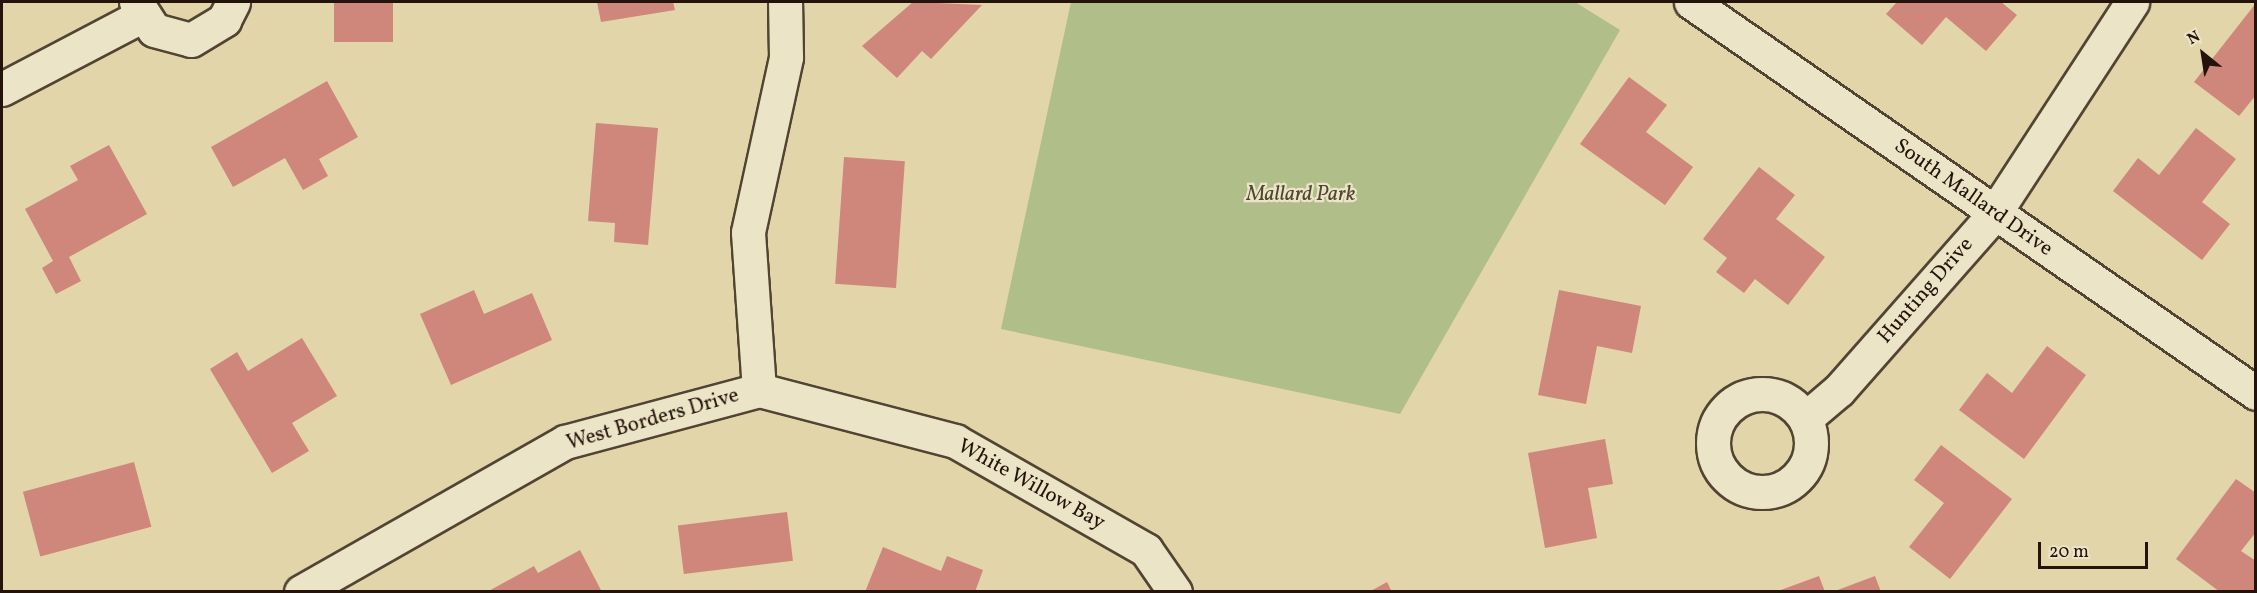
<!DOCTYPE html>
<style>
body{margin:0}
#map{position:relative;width:2257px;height:593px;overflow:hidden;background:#e1d5a9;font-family:Vollkorn,serif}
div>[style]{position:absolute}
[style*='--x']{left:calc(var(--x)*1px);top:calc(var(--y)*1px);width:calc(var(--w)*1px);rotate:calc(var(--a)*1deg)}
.green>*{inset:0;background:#b0be8a}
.building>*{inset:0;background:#cf867b;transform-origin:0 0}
.roads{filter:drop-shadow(2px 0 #524432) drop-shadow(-2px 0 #524432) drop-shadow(0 2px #524432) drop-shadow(0 -2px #524432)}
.minor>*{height:33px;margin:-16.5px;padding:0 16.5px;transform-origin:16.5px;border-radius:16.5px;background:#ece4c7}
.minor>.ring{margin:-16.5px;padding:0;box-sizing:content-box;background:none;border:33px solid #ece4c7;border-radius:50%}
span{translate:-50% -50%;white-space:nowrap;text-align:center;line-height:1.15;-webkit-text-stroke:4.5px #ece4c7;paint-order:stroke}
.park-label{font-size:21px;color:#4d4630;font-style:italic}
.street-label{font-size:21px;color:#23130a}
.frame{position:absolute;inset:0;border:3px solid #23130a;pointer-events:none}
.north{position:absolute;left:2173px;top:24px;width:60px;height:60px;-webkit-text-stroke:4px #ece4c7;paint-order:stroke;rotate:330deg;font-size:16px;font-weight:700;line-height:24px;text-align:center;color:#23130a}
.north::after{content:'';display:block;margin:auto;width:21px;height:27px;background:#23130a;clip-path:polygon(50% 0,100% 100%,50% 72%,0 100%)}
.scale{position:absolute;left:2038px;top:542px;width:110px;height:27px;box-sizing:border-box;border:3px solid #23130a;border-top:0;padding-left:8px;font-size:18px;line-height:21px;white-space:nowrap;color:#23130a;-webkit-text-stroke:4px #ece4c7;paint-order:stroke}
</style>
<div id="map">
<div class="green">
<div style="clip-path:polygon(1071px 2px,1575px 2px,1620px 30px,1400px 414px,1001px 329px)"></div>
</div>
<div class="building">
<div style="left:334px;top:2px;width:59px;height:40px"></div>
<div style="clip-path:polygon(597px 2px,673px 2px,675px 10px,601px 22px)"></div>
<div style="clip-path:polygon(913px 2px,982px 5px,931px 59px,922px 51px,897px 78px,862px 46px)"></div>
<div style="clip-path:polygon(1897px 2px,2001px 2px,2017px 15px,1986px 51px,1946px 17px,1922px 45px,1886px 14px)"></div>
<div style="clip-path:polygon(2256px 3px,2256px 95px,2239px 116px,2194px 82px)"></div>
<div style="clip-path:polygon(1629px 77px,1667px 105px,1646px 132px,1693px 167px,1665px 205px,1580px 144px)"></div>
<div style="clip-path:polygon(327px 81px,358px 137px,319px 159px,328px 176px,303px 190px,285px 158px,233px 187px,211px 147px)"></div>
<div style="clip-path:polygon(596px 123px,658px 128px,648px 245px,614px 242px,615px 223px,588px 221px)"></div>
<div style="clip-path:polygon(2196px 128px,2236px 159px,2202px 202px,2230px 224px,2202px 260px,2113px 191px,2138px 158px,2159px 175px)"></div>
<div style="clip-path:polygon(109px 145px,147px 214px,69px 257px,81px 281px,56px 294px,42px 268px,53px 261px,25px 209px,78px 180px,70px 166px)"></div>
<div style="left:844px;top:157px;width:61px;height:127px;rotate:4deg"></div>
<div style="clip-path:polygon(1759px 167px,1795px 195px,1776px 219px,1825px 257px,1788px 305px,1755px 279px,1744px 293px,1716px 272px,1727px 258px,1703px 239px)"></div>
<div style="clip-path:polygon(474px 290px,484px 314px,532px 293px,552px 340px,451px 385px,420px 314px)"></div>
<div style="clip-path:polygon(1559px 290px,1641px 306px,1632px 353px,1597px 346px,1586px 404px,1538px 395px)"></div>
<div style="clip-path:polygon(302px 338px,337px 396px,292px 423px,309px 451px,272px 473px,210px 369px,237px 352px,248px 371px)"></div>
<div style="clip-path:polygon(2047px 346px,2086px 375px,2024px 459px,1959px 410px,1987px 373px,2012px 393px)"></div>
<div style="clip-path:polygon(1605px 439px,1613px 484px,1588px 488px,1597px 538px,1545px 548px,1528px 453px)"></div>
<div style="clip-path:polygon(1941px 445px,2012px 499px,1950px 579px,1909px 547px,1944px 503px,1914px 480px)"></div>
<div style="left:134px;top:462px;width:67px;height:115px;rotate:75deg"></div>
<div style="clip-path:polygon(2236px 479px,2256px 493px,2256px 532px,2241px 551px,2256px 561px,2256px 592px,2220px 592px,2176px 559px)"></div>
<div style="left:787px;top:512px;width:49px;height:110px;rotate:83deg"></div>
<div style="clip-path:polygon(883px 547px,941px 571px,947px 556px,983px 570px,975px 592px,865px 592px)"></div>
<div style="clip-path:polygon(580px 550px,602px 592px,487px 592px,534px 566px,538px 573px)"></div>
<div style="clip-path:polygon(1819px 576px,1825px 592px,1778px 592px,1778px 591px)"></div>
<div style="clip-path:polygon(1875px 576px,1881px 592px,1835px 592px,1835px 591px)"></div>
<div style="clip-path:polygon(1387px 582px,1392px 592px,1369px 592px)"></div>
</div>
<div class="roads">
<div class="minor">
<div style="--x:136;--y:2;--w:33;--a:57"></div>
<div style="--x:154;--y:30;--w:38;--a:15"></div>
<div style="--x:191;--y:40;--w:39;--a:-31"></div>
<div style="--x:224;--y:20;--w:20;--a:-63"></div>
<div style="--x:1691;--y:2;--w:687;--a:34.68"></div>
<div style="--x:2;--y:89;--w:157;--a:-27.7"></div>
<div style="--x:759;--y:390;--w:203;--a:14.6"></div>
<div style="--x:955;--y:441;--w:220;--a:29.7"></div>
<div style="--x:1146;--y:550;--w:51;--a:55.4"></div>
<div class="ring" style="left:1713px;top:394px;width:65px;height:65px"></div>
<div style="--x:1806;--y:418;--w:43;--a:-40.3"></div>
<div style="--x:1839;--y:390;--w:235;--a:-48.6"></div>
<div style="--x:1994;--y:214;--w:253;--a:-56.9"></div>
<div style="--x:301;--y:592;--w:304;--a:-29.6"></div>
<div style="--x:565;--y:442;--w:201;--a:-15"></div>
<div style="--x:759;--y:390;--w:158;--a:-94"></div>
<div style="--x:748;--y:232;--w:179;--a:-77.7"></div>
<div style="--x:786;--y:57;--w:55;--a:-91"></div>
</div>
</div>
<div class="park-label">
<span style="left:1301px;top:195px">Mallard Park</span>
</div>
<div class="street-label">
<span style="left:1973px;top:198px;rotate:35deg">South Mallard Drive</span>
<span style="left:1926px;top:291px;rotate:-49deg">Hunting Drive</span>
<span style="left:653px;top:420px;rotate:-16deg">West Borders Drive</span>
<span style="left:1031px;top:485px;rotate:29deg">White Willow Bay</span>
</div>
<div class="frame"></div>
<div class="north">N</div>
<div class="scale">20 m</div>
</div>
